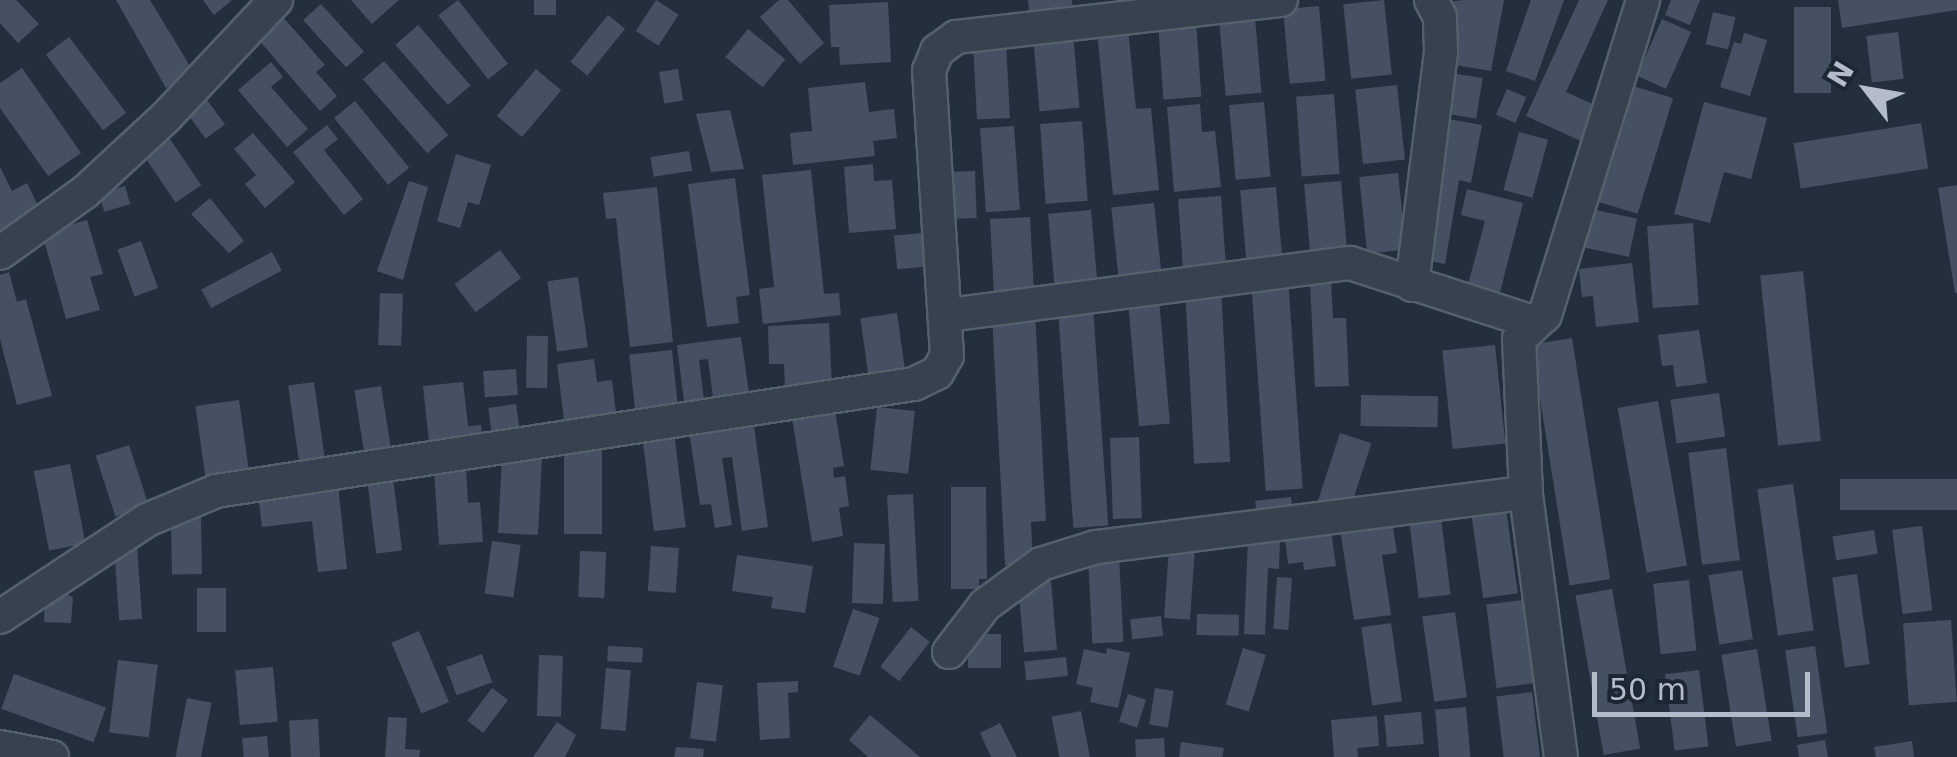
<!DOCTYPE html>
<style>
body{margin:0}
#map{position:relative;width:1957px;height:757px;overflow:hidden;background:#242f3e;font-family:"DejaVu Sans",sans-serif}
div>[style]{position:absolute}
[style*='--x']{left:calc(var(--x)*1px);top:calc(var(--y)*1px);width:calc(var(--w)*1px);rotate:calc(var(--a)*1deg)}
.building>*{inset:0;background:#455162;transform-origin:0 0}
.roads{filter:drop-shadow(2px 0 #565f6c) drop-shadow(-2px 0 #565f6c) drop-shadow(0 2px #565f6c) drop-shadow(0 -2px #565f6c)}
.street>*{height:32px;margin:-16px;padding:0 16px;transform-origin:16px;border-radius:16px;background:#38414e}
span{translate:-50% -50%;white-space:nowrap;text-align:center;line-height:1.15;-webkit-text-stroke:8px #1d2633;paint-order:stroke}
.north{position:absolute;left:1817px;top:40px;width:100px;height:100px;-webkit-text-stroke:8px #1d2633;paint-order:stroke;rotate:301deg;font-size:28px;font-weight:700;line-height:40px;text-align:center;color:#b4bcc9}
.north::after{content:'';display:block;margin:auto;width:35px;height:45px;background:#b4bcc9;clip-path:polygon(50% 0,100% 100%,50% 72%,0 100%)}
.scale{position:absolute;left:1592px;top:672px;width:218px;height:45px;box-sizing:border-box;border:5px solid #b4bcc9;border-top:0;padding-left:12px;font-size:30px;line-height:35px;white-space:nowrap;color:#b4bcc9;-webkit-text-stroke:8px #1d2633;paint-order:stroke}
</style>
<div id="map">
<div class="building">
<div style="clip-path:polygon(0 0,16px 0,39px 24px,18px 43px,0 23px)"></div>
<div style="clip-path:polygon(116px 0,150px 0,193px 71px,166px 88px)"></div>
<div style="clip-path:polygon(203px 0,232px 0,214px 15px)"></div>
<div style="clip-path:polygon(351px 0,399px 0,372px 24px)"></div>
<div style="left:458px;top:0;width:81px;height:25px;rotate:52deg"></div>
<div style="left:534px;top:0;width:22px;height:15px"></div>
<div style="left:656px;top:0;width:27px;height:37px;rotate:33deg"></div>
<div style="clip-path:polygon(779px 0,788px 0,824px 43px,800px 64px,760px 17px)"></div>
<div style="clip-path:polygon(1028px 0,1072px 0,1073px 20px,1030px 24px)"></div>
<div style="left:1384px;top:0;width:75px;height:41px;rotate:84deg"></div>
<div style="clip-path:polygon(1465px 0,1504px 0,1491px 71px,1443px 63px,1454px 1px)"></div>
<div style="clip-path:polygon(1531px 0,1564px 0,1535px 81px,1506px 71px)"></div>
<div style="clip-path:polygon(1579px 0,1608px 0,1566px 92px,1597px 106px,1581px 141px,1526px 116px)"></div>
<div style="clip-path:polygon(1671px 0,1700px 0,1690px 25px,1665px 15px)"></div>
<div style="clip-path:polygon(1838px 0,1957px 0,1957px 10px,1842px 28px)"></div>
<div style="clip-path:polygon(888px 2px,891px 62px,840px 65px,839px 47px,831px 47px,829px 5px)"></div>
<div style="left:321px;top:4px;width:64px;height:24px;rotate:48deg"></div>
<div style="left:1319px;top:6px;width:75px;height:36px;rotate:85deg"></div>
<div style="left:1831px;top:7px;width:86px;height:37px;rotate:90deg"></div>
<div style="left:1713px;top:12px;width:23px;height:33px;rotate:13deg"></div>
<div style="left:608px;top:15px;width:22px;height:60px;rotate:39deg"></div>
<div style="clip-path:polygon(283px 17px,325px 65px,316px 72px,337px 96px,320px 111px,258px 39px)"></div>
<div style="left:1255px;top:18px;width:75px;height:36px;rotate:85deg"></div>
<div style="left:1662px;top:19px;width:32px;height:62px;rotate:24deg"></div>
<div style="left:1196px;top:21px;width:76px;height:38px;rotate:86deg"></div>
<div style="left:418px;top:25px;width:80px;height:30px;rotate:49deg"></div>
<div style="clip-path:polygon(1128px 28px,1136px 109px,1151px 108px,1159px 190px,1113px 195px,1097px 31px)"></div>
<div style="left:748px;top:29px;width:48px;height:36px;rotate:39deg"></div>
<div style="left:1898px;top:32px;width:47px;height:32px;rotate:83deg"></div>
<div style="clip-path:polygon(1744px 33px,1767px 40px,1750px 96px,1720px 87px,1734px 42px,1741px 44px)"></div>
<div style="left:1073px;top:34px;width:74px;height:40px;rotate:85deg"></div>
<div style="left:69px;top:37px;width:95px;height:29px;rotate:53deg"></div>
<div style="left:1006px;top:43px;width:75px;height:33px;rotate:87deg"></div>
<div style="left:384px;top:61px;width:98px;height:28px;rotate:49deg"></div>
<div style="clip-path:polygon(271px 62px,283px 77px,271px 87px,308px 129px,287px 147px,238px 90px)"></div>
<div style="clip-path:polygon(22px 68px,81px 153px,48px 176px,0 108px,0 83px)"></div>
<div style="left:536px;top:69px;width:33px;height:61px;rotate:40deg"></div>
<div style="left:678px;top:69px;width:32px;height:19px;rotate:81deg"></div>
<div style="left:1451px;top:73px;width:32px;height:41px;rotate:9deg"></div>
<div style="clip-path:polygon(865px 82px,869px 112px,894px 109px,897px 138px,873px 141px,875px 156px,793px 165px,790px 133px,812px 131px,808px 88px)"></div>
<div style="left:1397px;top:85px;width:75px;height:42px;rotate:84deg"></div>
<div style="left:1630px;top:85px;width:45px;height:121px;rotate:17deg"></div>
<div style="left:1507px;top:89px;width:21px;height:28px;rotate:23deg"></div>
<div style="left:1334px;top:94px;width:80px;height:38px;rotate:86deg"></div>
<div style="left:205px;top:97px;width:34px;height:24px;rotate:54deg"></div>
<div style="left:355px;top:101px;width:86px;height:27px;rotate:51deg"></div>
<div style="left:1264px;top:102px;width:75px;height:35px;rotate:85deg"></div>
<div style="clip-path:polygon(1704px 102px,1767px 118px,1751px 179px,1724px 172px,1710px 223px,1674px 214px)"></div>
<div style="clip-path:polygon(1200px 104px,1202px 132px,1215px 131px,1221px 187px,1174px 192px,1167px 107px)"></div>
<div style="clip-path:polygon(730px 110px,744px 169px,711px 172px,696px 114px)"></div>
<div style="clip-path:polygon(1443px 118px,1482px 125px,1471px 183px,1459px 180px,1445px 264px,1419px 259px)"></div>
<div style="left:1082px;top:121px;width:80px;height:42px;rotate:86deg"></div>
<div style="left:1921px;top:123px;width:46px;height:129px;rotate:81deg"></div>
<div style="clip-path:polygon(327px 125px,338px 139px,324px 150px,363px 199px,344px 215px,293px 152px)"></div>
<div style="left:1014px;top:126px;width:84px;height:34px;rotate:86deg"></div>
<div style="left:1519px;top:132px;width:30px;height:60px;rotate:15deg"></div>
<div style="left:166px;top:133px;width:63px;height:31px;rotate:56deg"></div>
<div style="clip-path:polygon(253px 133px,295px 182px,265px 208px,245px 184px,256px 175px,234px 149px)"></div>
<div style="left:689px;top:151px;width:20px;height:39px;rotate:81deg"></div>
<div style="clip-path:polygon(456px 154px,491px 165px,479px 205px,468px 202px,460px 228px,437px 221px)"></div>
<div style="clip-path:polygon(873px 164px,874px 181px,892px 180px,896px 229px,849px 233px,844px 167px)"></div>
<div style="clip-path:polygon(0 167px,12px 191px,27px 183px,40px 210px,0 231px)"></div>
<div style="clip-path:polygon(811px 170px,824px 294px,839px 293px,841px 315px,763px 324px,759px 289px,774px 287px,762px 175px)"></div>
<div style="left:975px;top:171px;width:47px;height:29px;rotate:88deg"></div>
<div style="left:1398px;top:173px;width:77px;height:39px;rotate:84deg"></div>
<div style="clip-path:polygon(735px 178px,750px 295px,736px 297px,739px 323px,707px 327px,688px 184px)"></div>
<div style="clip-path:polygon(409px 181px,428px 187px,403px 280px,377px 271px)"></div>
<div style="left:1341px;top:181px;width:72px;height:37px;rotate:85deg"></div>
<div style="clip-path:polygon(1957px 185px,1957px 293px,1955px 293px,1938px 188px)"></div>
<div style="left:125px;top:186px;width:19px;height:27px;rotate:74deg"></div>
<div style="clip-path:polygon(657px 187px,673px 342px,630px 347px,616px 218px,606px 219px,603px 193px)"></div>
<div style="left:1276px;top:187px;width:76px;height:36px;rotate:85deg"></div>
<div style="clip-path:polygon(1467px 189px,1523px 203px,1497px 304px,1465px 296px,1485px 221px,1461px 215px)"></div>
<div style="left:1221px;top:196px;width:74px;height:43px;rotate:86deg"></div>
<div style="clip-path:polygon(210px 198px,244px 241px,229px 253px,191px 214px)"></div>
<div style="left:1154px;top:203px;width:76px;height:43px;rotate:84deg"></div>
<div style="left:1591px;top:209px;width:47px;height:39px;rotate:12deg"></div>
<div style="left:1091px;top:210px;width:75px;height:43px;rotate:85deg"></div>
<div style="left:1030px;top:217px;width:79px;height:40px;rotate:87deg"></div>
<div style="clip-path:polygon(87px 220px,103px 274px,90px 277px,100px 310px,66px 319px,42px 233px)"></div>
<div style="left:1693px;top:223px;width:82px;height:46px;rotate:86deg"></div>
<div style="left:934px;top:232px;width:34px;height:40px;rotate:85deg"></div>
<div style="left:141px;top:241px;width:50px;height:25px;rotate:70deg"></div>
<div style="left:500px;top:250px;width:35px;height:57px;rotate:53deg"></div>
<div style="left:272px;top:252px;width:21px;height:80px;rotate:62deg"></div>
<div style="clip-path:polygon(1632px 263px,1639px 322px,1596px 327px,1593px 296px,1582px 297px,1579px 269px)"></div>
<div style="left:1803px;top:271px;width:171px;height:43px;rotate:84deg"></div>
<div style="clip-path:polygon(9px 272px,17px 302px,26px 299px,52px 396px,17px 405px,0 339px,0 275px)"></div>
<div style="left:578px;top:277px;width:71px;height:31px;rotate:82deg"></div>
<div style="left:1288px;top:278px;width:211px;height:37px;rotate:86deg"></div>
<div style="clip-path:polygon(1331px 281px,1333px 318px,1346px 318px,1349px 386px,1315px 387px,1310px 282px)"></div>
<div style="left:1221px;top:287px;width:175px;height:36px;rotate:87deg"></div>
<div style="left:380px;top:293px;width:23px;height:52px;rotate:2deg"></div>
<div style="left:1159px;top:299px;width:125px;height:31px;rotate:85deg"></div>
<div style="left:1093px;top:307px;width:219px;height:35px;rotate:86deg"></div>
<div style="clip-path:polygon(1035px 312px,1046px 521px,1031px 522px,1033px 563px,1005px 565px,992px 314px)"></div>
<div style="left:897px;top:313px;width:61px;height:37px;rotate:82deg"></div>
<div style="clip-path:polygon(829px 323px,832px 388px,785px 390px,784px 364px,769px 364px,768px 326px)"></div>
<div style="clip-path:polygon(1699px 330px,1707px 383px,1676px 387px,1673px 365px,1662px 366px,1658px 335px)"></div>
<div style="left:548px;top:336px;width:52px;height:21px;rotate:91deg"></div>
<div style="clip-path:polygon(741px 337px,750px 400px,714px 405px,708px 359px,699px 360px,705px 407px,685px 410px,677px 345px)"></div>
<div style="left:1572px;top:338px;width:244px;height:41px;rotate:81deg"></div>
<div style="left:1495px;top:345px;width:99px;height:53px;rotate:84deg"></div>
<div style="left:672px;top:350px;width:63px;height:43px;rotate:84deg"></div>
<div style="clip-path:polygon(594px 359px,597px 382px,612px 380px,617px 421px,565px 427px,557px 364px)"></div>
<div style="left:516px;top:369px;width:26px;height:33px;rotate:86deg"></div>
<div style="left:314px;top:382px;width:85px;height:26px;rotate:82deg"></div>
<div style="clip-path:polygon(463px 382px,468px 426px,481px 425px,483px 447px,430px 452px,423px 386px)"></div>
<div style="left:381px;top:386px;width:74px;height:27px;rotate:81deg"></div>
<div style="left:1719px;top:393px;width:44px;height:49px;rotate:82deg"></div>
<div style="left:1361px;top:395px;width:77px;height:31px;rotate:1deg"></div>
<div style="left:239px;top:400px;width:76px;height:44px;rotate:82deg"></div>
<div style="left:1658px;top:401px;width:167px;height:41px;rotate:80deg"></div>
<div style="left:516px;top:404px;width:35px;height:28px;rotate:82deg"></div>
<div style="clip-path:polygon(834px 405px,844px 466px,833px 468px,834px 478px,845px 476px,849px 506px,839px 508px,843px 536px,812px 542px,791px 412px)"></div>
<div style="left:877px;top:407px;width:38px;height:63px;rotate:6deg"></div>
<div style="clip-path:polygon(753px 420px,768px 527px,742px 531px,732px 457px,722px 458px,732px 525px,715px 528px,711px 504px,700px 505px,689px 430px)"></div>
<div style="left:674px;top:432px;width:96px;height:32px;rotate:83deg"></div>
<div style="left:1340px;top:433px;width:33px;height:71px;rotate:18deg"></div>
<div style="left:1139px;top:437px;width:81px;height:29px;rotate:88deg"></div>
<div style="left:129px;top:445px;width:64px;height:35px;rotate:72deg"></div>
<div style="left:564px;top:448px;width:38px;height:86px"></div>
<div style="left:1726px;top:448px;width:113px;height:38px;rotate:83deg"></div>
<div style="left:502px;top:457px;width:40px;height:76px;rotate:3deg"></div>
<div style="left:70px;top:464px;width:81px;height:37px;rotate:79deg"></div>
<div style="clip-path:polygon(466px 468px,468px 503px,480px 502px,483px 542px,439px 545px,434px 470px)"></div>
<div style="left:393px;top:477px;width:74px;height:26px;rotate:83deg"></div>
<div style="left:1957px;top:479px;width:31px;height:117px;rotate:90deg"></div>
<div style="left:1793px;top:484px;width:148px;height:36px;rotate:82deg"></div>
<div style="clip-path:polygon(338px 485px,347px 569px,318px 572px,312px 521px,262px 527px,258px 495px)"></div>
<div style="clip-path:polygon(951px 487px,986px 487px,987px 579px,979px 579px,979px 589px,951px 589px)"></div>
<div style="left:913px;top:494px;width:107px;height:26px;rotate:87deg"></div>
<div style="left:1291px;top:497px;width:20px;height:36px;rotate:84deg"></div>
<div style="left:1506px;top:509px;width:85px;height:35px;rotate:82deg"></div>
<div style="left:201px;top:517px;width:57px;height:30px;rotate:89deg"></div>
<div style="left:1441px;top:517px;width:78px;height:32px;rotate:83deg"></div>
<div style="clip-path:polygon(1392px 521px,1397px 553px,1382px 555px,1391px 615px,1354px 620px,1340px 529px)"></div>
<div style="left:1922px;top:526px;width:85px;height:30px;rotate:83deg"></div>
<div style="clip-path:polygon(1331px 530px,1336px 566px,1304px 570px,1303px 562px,1288px 564px,1285px 536px)"></div>
<div style="left:1874px;top:530px;width:24px;height:42px;rotate:81deg"></div>
<div style="clip-path:polygon(1248px 539px,1280px 540px,1279px 569px,1268px 568px,1265px 635px,1244px 634px)"></div>
<div style="left:492px;top:541px;width:29px;height:53px;rotate:8deg"></div>
<div style="left:854px;top:543px;width:31px;height:60px;rotate:2deg"></div>
<div style="left:137px;top:546px;width:73px;height:23px;rotate:86deg"></div>
<div style="left:651px;top:546px;width:28px;height:45px;rotate:4deg"></div>
<div style="left:1169px;top:547px;width:26px;height:71px;rotate:4deg"></div>
<div style="left:580px;top:551px;width:26px;height:46px;rotate:2deg"></div>
<div style="clip-path:polygon(737px 555px,813px 566px,805px 613px,771px 608px,773px 597px,732px 591px)"></div>
<div style="left:1119px;top:557px;width:85px;height:31px;rotate:87deg"></div>
<div style="left:1742px;top:570px;width:70px;height:34px;rotate:81deg"></div>
<div style="left:1857px;top:574px;width:91px;height:25px;rotate:82deg"></div>
<div style="left:1277px;top:577px;width:15px;height:52px;rotate:4deg"></div>
<div style="left:1689px;top:580px;width:71px;height:36px;rotate:84deg"></div>
<div style="left:1051px;top:581px;width:69px;height:33px;rotate:85deg"></div>
<div style="clip-path:polygon(46px 587px,73px 597px,71px 623px,44px 622px)"></div>
<div style="left:197px;top:588px;width:29px;height:44px"></div>
<div style="left:1612px;top:589px;width:162px;height:37px;rotate:80deg"></div>
<div style="left:1523px;top:600px;width:84px;height:37px;rotate:83deg"></div>
<div style="left:853px;top:609px;width:28px;height:61px;rotate:19deg"></div>
<div style="left:1455px;top:612px;width:86px;height:33px;rotate:82deg"></div>
<div style="left:1197px;top:614px;width:42px;height:21px;rotate:1deg"></div>
<div style="left:1161px;top:616px;width:20px;height:31px;rotate:84deg"></div>
<div style="left:1951px;top:620px;width:82px;height:48px;rotate:86deg"></div>
<div style="left:1391px;top:623px;width:79px;height:30px;rotate:82deg"></div>
<div style="left:911px;top:627px;width:24px;height:50px;rotate:38deg"></div>
<div style="left:419px;top:631px;width:77px;height:30px;rotate:67deg"></div>
<div style="left:968px;top:634px;width:33px;height:34px"></div>
<div style="left:608px;top:646px;width:35px;height:15px;rotate:3deg"></div>
<div style="left:1815px;top:646px;width:88px;height:30px;rotate:82deg"></div>
<div style="clip-path:polygon(1107px 648px,1130px 653px,1118px 708px,1090px 702px,1093px 688px,1076px 684px,1084px 649px,1106px 654px)"></div>
<div style="left:1243px;top:648px;width:24px;height:59px;rotate:17deg"></div>
<div style="left:1757px;top:649px;width:93px;height:36px;rotate:81deg"></div>
<div style="left:482px;top:654px;width:30px;height:38px;rotate:70deg"></div>
<div style="left:539px;top:655px;width:24px;height:61px;rotate:2deg"></div>
<div style="left:1066px;top:657px;width:19px;height:42px;rotate:84deg"></div>
<div style="left:118px;top:660px;width:40px;height:73px;rotate:7deg"></div>
<div style="left:273px;top:667px;width:55px;height:38px;rotate:85deg"></div>
<div style="left:606px;top:668px;width:25px;height:61px;rotate:5deg"></div>
<div style="left:1699px;top:670px;width:77px;height:34px;rotate:83deg"></div>
<div style="left:14px;top:674px;width:98px;height:37px;rotate:20deg"></div>
<div style="clip-path:polygon(798px 681px,798px 692px,788px 693px,790px 738px,760px 740px,757px 683px)"></div>
<div style="left:697px;top:682px;width:26px;height:57px;rotate:7deg"></div>
<div style="left:492px;top:688px;width:20px;height:41px;rotate:37deg"></div>
<div style="left:1155px;top:688px;width:19px;height:37px;rotate:9deg"></div>
<div style="left:1532px;top:692px;width:65px;height:36px;rotate:83deg"></div>
<div style="left:1128px;top:694px;width:19px;height:29px;rotate:18deg"></div>
<div style="left:187px;top:698px;width:25px;height:60px;rotate:11deg"></div>
<div style="left:1466px;top:707px;width:50px;height:31px;rotate:85deg"></div>
<div style="left:1081px;top:711px;width:47px;height:30px;rotate:79deg"></div>
<div style="left:1421px;top:712px;width:32px;height:37px;rotate:85deg"></div>
<div style="clip-path:polygon(870px 715px,920px 757px,868px 757px,849px 740px)"></div>
<div style="clip-path:polygon(1377px 716px,1379px 746px,1357px 748px,1358px 757px,1334px 757px,1331px 720px)"></div>
<div style="clip-path:polygon(388px 717px,407px 718px,405px 749px,420px 750px,419px 757px,385px 757px)"></div>
<div style="left:318px;top:719px;width:38px;height:29px;rotate:87deg"></div>
<div style="clip-path:polygon(557px 722px,576px 735px,565px 757px,533px 757px)"></div>
<div style="clip-path:polygon(1000px 723px,1017px 757px,991px 757px,980px 733px)"></div>
<div style="left:267px;top:736px;width:21px;height:25px;rotate:85deg"></div>
<div style="left:1164px;top:738px;width:19px;height:29px;rotate:87deg"></div>
<div style="clip-path:polygon(1825px 740px,1828px 757px,1799px 757px,1797px 745px)"></div>
<div style="clip-path:polygon(1912px 741px,1914px 757px,1876px 757px,1874px 747px)"></div>
<div style="clip-path:polygon(1181px 742px,1224px 748px,1222px 757px,1179px 757px)"></div>
<div style="clip-path:polygon(676px 747px,704px 749px,703px 757px,674px 757px)"></div>
</div>
<div class="roads">
<div class="street">
<div style="--x:0;--y:253;--w:105;--a:-35.7"></div>
<div style="--x:85;--y:192;--w:110;--a:-42.8"></div>
<div style="--x:166;--y:117;--w:161;--a:-46.8"></div>
<div style="--x:1412;--y:285;--w:236;--a:-82.9"></div>
<div style="--x:1441;--y:51;--w:34;--a:-92"></div>
<div style="--x:1440;--y:17;--w:19;--a:-118"></div>
<div style="--x:948;--y:315;--w:405;--a:-7.4"></div>
<div style="--x:1350;--y:263;--w:195;--a:17.9"></div>
<div style="--x:0;--y:617;--w:176;--a:-33.4"></div>
<div style="--x:147;--y:520;--w:75;--a:-22.8"></div>
<div style="--x:216;--y:491;--w:706;--a:-8.72"></div>
<div style="--x:914;--y:384;--w:25;--a:-26"></div>
<div style="--x:937;--y:373;--w:20;--a:-60"></div>
<div style="--x:947;--y:356;--w:286;--a:-93.6"></div>
<div style="--x:929;--y:71;--w:22;--a:-68"></div>
<div style="--x:937;--y:51;--w:24;--a:-36"></div>
<div style="--x:956;--y:37;--w:327;--a:-6.5"></div>
<div style="--x:949;--y:652;--w:59;--a:-52.5"></div>
<div style="--x:985;--y:605;--w:69;--a:-36.2"></div>
<div style="--x:1041;--y:564;--w:58;--a:-17.2"></div>
<div style="--x:1096;--y:547;--w:433;--a:-7.2"></div>
<div style="--x:0;--y:747;--w:53;--a:10.9"></div>
<div style="--x:1561;--y:757;--w:266;--a:-97.6"></div>
<div style="--x:1526;--y:493;--w:154;--a:-92.6"></div>
<div style="--x:1519;--y:339;--w:35;--a:-43"></div>
<div style="--x:1545;--y:315;--w:330;--a:-72.7"></div>
</div>
</div>
<div class="north">N</div>
<div class="scale">50 m</div>
</div>
